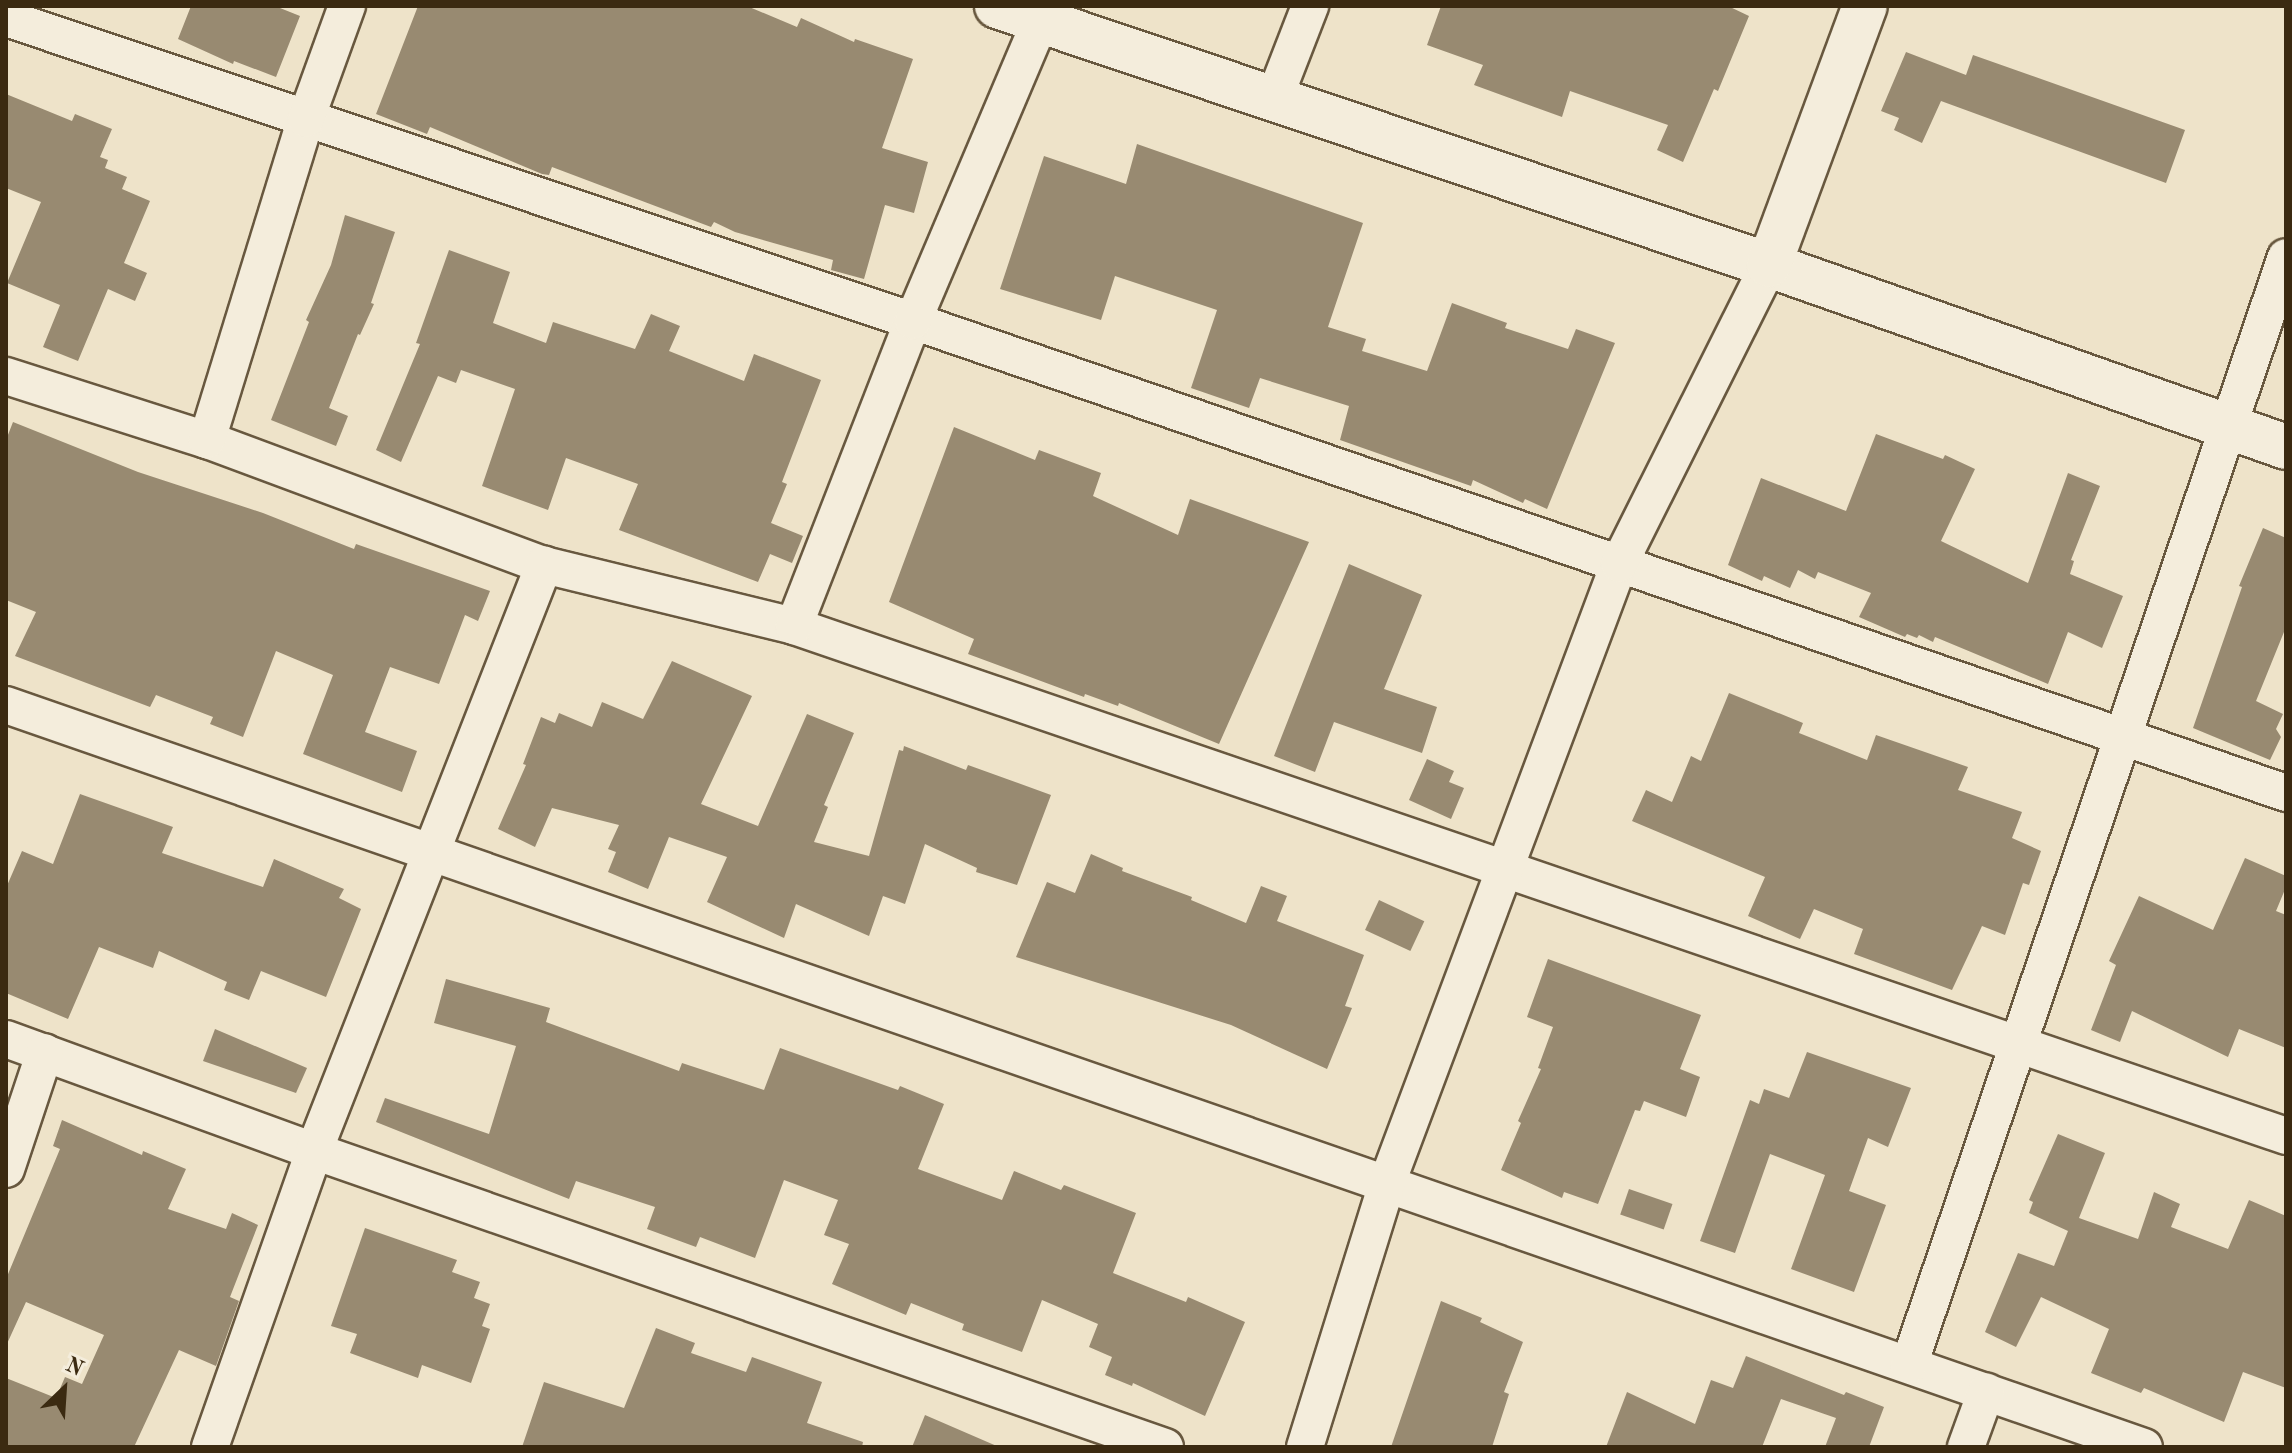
<!DOCTYPE html>
<style>
body{margin:0}
#map{position:relative;width:2292px;height:1453px;overflow:hidden;background:#eee3c9;font-family:"Old Standard TT",serif}
div>[style]{position:absolute}
[style*='--x']{left:calc(var(--x)*1px);top:calc(var(--y)*1px);width:calc(var(--w)*1px);rotate:calc(var(--a)*1deg)}
.building>*{inset:0;background:#988a71;transform-origin:0 0}
.roads{filter:drop-shadow(2px 0 #68583f) drop-shadow(-2px 0 #68583f) drop-shadow(0 2px #68583f) drop-shadow(0 -2px #68583f)}
.street>*{height:36px;margin:-18px;padding:0 18px;transform-origin:18px;border-radius:18px;background:#f4eddc}
.secondary>*{height:44px;margin:-22px;padding:0 22px;transform-origin:22px;border-radius:22px;background:#f4eddc}
span{translate:-50% -50%;white-space:nowrap;text-align:center;line-height:1.15;-webkit-text-stroke:7px #f4eddc;paint-order:stroke}
.frame{position:absolute;inset:0;border:8px solid #3b2a11;pointer-events:none}
.north{position:absolute;left:24px;top:1349px;width:80px;height:80px;-webkit-text-stroke:6px #f4eddc;paint-order:stroke;rotate:25deg;font-size:22px;font-weight:700;line-height:32px;text-align:center;color:#3b2a11}
.north::after{content:'';display:block;margin:auto;width:28px;height:36px;background:#3b2a11;clip-path:polygon(50% 0,100% 100%,50% 72%,0 100%)}
</style>
<div id="map">
<div class="building">
<div style="clip-path:polygon(191px 6px,275px 6px,300px 16px,276px 77px,234px 61px,233px 64px,178px 39px)"></div>
<div style="clip-path:polygon(418px 6px,747px 6px,797px 27px,801px 18px,854px 42px,855px 39px,913px 59px,882px 148px,928px 162px,914px 213px,885px 205px,864px 279px,831px 270px,833px 260px,735px 232px,714px 222px,711px 227px,552px 167px,549px 175px,542px 174px,430px 127px,427px 134px,376px 114px)"></div>
<div style="clip-path:polygon(1441px 6px,1728px 6px,1749px 16px,1718px 91px,1714px 89px,1683px 162px,1657px 150px,1668px 125px,1570px 91px,1562px 117px,1474px 85px,1483px 65px,1427px 45px)"></div>
<div style="clip-path:polygon(1906px 52px,1966px 75px,1973px 55px,2185px 130px,2166px 183px,1941px 101px,1922px 143px,1894px 130px,1899px 118px,1881px 111px)"></div>
<div style="clip-path:polygon(6px 94px,72px 121px,75px 114px,112px 129px,100px 157px,108px 160px,105px 168px,127px 177px,122px 189px,150px 201px,124px 263px,147px 273px,135px 301px,108px 289px,78px 361px,43px 347px,60px 305px,7px 283px,41px 202px,6px 188px)"></div>
<div style="clip-path:polygon(1137px 144px,1363px 223px,1328px 327px,1366px 339px,1362px 351px,1427px 371px,1452px 303px,1507px 323px,1505px 328px,1568px 349px,1576px 329px,1615px 343px,1547px 509px,1525px 499px,1523px 503px,1473px 480px,1471px 486px,1340px 440px,1349px 406px,1260px 378px,1249px 408px,1191px 388px,1217px 310px,1115px 276px,1101px 320px,1000px 289px,1044px 156px,1126px 184px)"></div>
<div style="clip-path:polygon(345px 215px,395px 232px,371px 303px,374px 304px,360px 335px,358px 334px,329px 408px,348px 416px,336px 446px,271px 420px,309px 322px,306px 320px,331px 265px)"></div>
<div style="clip-path:polygon(449px 250px,510px 272px,493px 323px,546px 343px,553px 322px,635px 349px,651px 314px,680px 326px,669px 351px,744px 381px,754px 354px,821px 380px,782px 482px,787px 484px,771px 523px,803px 536px,792px 563px,770px 554px,758px 582px,619px 530px,638px 484px,566px 458px,548px 510px,482px 486px,515px 389px,461px 370px,456px 383px,438px 376px,401px 462px,376px 450px,420px 344px,416px 343px)"></div>
<div style="clip-path:polygon(13px 422px,138px 472px,263px 513px,354px 549px,356px 544px,490px 591px,478px 621px,465px 615px,439px 684px,390px 667px,365px 732px,417px 751px,402px 792px,303px 754px,333px 675px,276px 651px,243px 737px,210px 724px,213px 717px,156px 695px,150px 707px,15px 656px,36px 612px,6px 600px,6px 440px)"></div>
<div style="clip-path:polygon(954px 427px,1035px 460px,1039px 450px,1101px 473px,1093px 496px,1178px 535px,1190px 499px,1309px 542px,1219px 744px,1119px 703px,1118px 706px,1085px 694px,1084px 697px,968px 654px,974px 639px,889px 602px)"></div>
<div style="clip-path:polygon(1876px 434px,1943px 459px,1945px 455px,1975px 469px,1941px 541px,2028px 583px,2068px 473px,2100px 486px,2071px 560px,2074px 561px,2070px 574px,2123px 596px,2102px 648px,2068px 632px,2048px 684px,1935px 637px,1933px 642px,1919px 635px,1917px 638px,1907px 634px,1905px 637px,1859px 617px,1871px 593px,1818px 572px,1815px 579px,1798px 570px,1790px 588px,1764px 576px,1762px 581px,1728px 565px,1761px 478px,1846px 511px)"></div>
<div style="clip-path:polygon(2263px 528px,2286px 538px,2286px 627px,2256px 701px,2283px 714px,2276px 729px,2281px 737px,2270px 760px,2193px 728px,2242px 587px,2239px 586px)"></div>
<div style="clip-path:polygon(1349px 564px,1422px 595px,1384px 689px,1437px 707px,1422px 753px,1334px 722px,1315px 772px,1274px 756px)"></div>
<div style="clip-path:polygon(672px 661px,752px 696px,701px 804px,758px 826px,807px 714px,854px 733px,824px 805px,828px 807px,814px 842px,869px 856px,899px 750px,903px 751px,904px 746px,966px 770px,968px 765px,1051px 795px,1017px 885px,976px 872px,977px 868px,925px 844px,905px 904px,883px 896px,869px 936px,796px 904px,784px 938px,707px 902px,727px 857px,669px 837px,648px 889px,608px 872px,616px 852px,608px 849px,619px 825px,552px 808px,535px 847px,498px 829px,526px 765px,523px 764px,541px 717px,555px 723px,559px 713px,592px 727px,602px 702px,643px 719px)"></div>
<div style="clip-path:polygon(1729px 693px,1803px 723px,1799px 733px,1867px 760px,1876px 735px,1968px 767px,1958px 790px,2022px 812px,2012px 838px,2041px 851px,2029px 885px,2023px 883px,2005px 935px,1982px 926px,1952px 990px,1854px 954px,1863px 929px,1814px 909px,1800px 939px,1748px 916px,1765px 877px,1632px 821px,1646px 790px,1672px 802px,1691px 756px,1701px 761px)"></div>
<div style="clip-path:polygon(1427px 759px,1454px 771px,1449px 782px,1464px 788px,1451px 819px,1409px 800px)"></div>
<div style="clip-path:polygon(80px 794px,173px 827px,162px 853px,263px 887px,274px 859px,344px 889px,339px 898px,361px 909px,326px 997px,261px 971px,249px 1000px,224px 990px,227px 982px,159px 951px,153px 968px,99px 947px,68px 1019px,6px 993px,6px 888px,22px 851px,53px 864px)"></div>
<div style="clip-path:polygon(1091px 854px,1123px 868px,1122px 871px,1192px 897px,1191px 900px,1246px 923px,1261px 886px,1287px 896px,1277px 921px,1364px 955px,1345px 1006px,1352px 1008px,1327px 1069px,1231px 1025px,1016px 957px,1047px 882px,1075px 893px)"></div>
<div style="clip-path:polygon(2245px 858px,2286px 876px,2286px 887px,2276px 911px,2286px 915px,2286px 1048px,2239px 1029px,2228px 1057px,2132px 1011px,2120px 1042px,2091px 1030px,2116px 965px,2109px 961px,2139px 896px,2213px 930px)"></div>
<div style="left:1379px;top:900px;width:50px;height:33px;rotate:25deg"></div>
<div style="clip-path:polygon(1548px 959px,1701px 1015px,1680px 1069px,1700px 1077px,1686px 1117px,1644px 1101px,1640px 1111px,1635px 1110px,1598px 1204px,1564px 1192px,1562px 1198px,1501px 1170px,1521px 1123px,1518px 1121px,1541px 1069px,1538px 1068px,1553px 1027px,1527px 1017px)"></div>
<div style="clip-path:polygon(446px 979px,550px 1008px,546px 1022px,679px 1071px,682px 1063px,764px 1090px,780px 1048px,898px 1090px,900px 1086px,944px 1104px,918px 1169px,1002px 1200px,1014px 1171px,1061px 1190px,1064px 1185px,1136px 1213px,1113px 1273px,1186px 1302px,1188px 1297px,1245px 1322px,1205px 1416px,1133px 1383px,1132px 1386px,1105px 1375px,1112px 1357px,1089px 1347px,1098px 1324px,1042px 1300px,1022px 1352px,962px 1330px,964px 1324px,911px 1303px,906px 1315px,832px 1284px,849px 1244px,824px 1235px,838px 1200px,784px 1180px,755px 1258px,700px 1237px,696px 1247px,647px 1229px,655px 1207px,576px 1181px,569px 1199px,376px 1122px,385px 1098px,489px 1134px,516px 1046px,434px 1023px)"></div>
<div style="clip-path:polygon(215px 1029px,307px 1068px,296px 1093px,203px 1061px)"></div>
<div style="clip-path:polygon(1807px 1052px,1911px 1088px,1888px 1147px,1868px 1138px,1849px 1191px,1886px 1205px,1854px 1292px,1791px 1269px,1825px 1175px,1770px 1154px,1735px 1253px,1700px 1241px,1750px 1100px,1759px 1104px,1764px 1089px,1789px 1098px)"></div>
<div style="clip-path:polygon(62px 1120px,142px 1155px,143px 1151px,186px 1169px,168px 1209px,226px 1229px,232px 1213px,258px 1225px,230px 1297px,239px 1301px,216px 1366px,179px 1350px,134px 1447px,6px 1447px,6px 1378px,56px 1398px,65px 1377px,82px 1384px,104px 1335px,26px 1302px,6px 1346px,6px 1279px,60px 1149px,53px 1146px)"></div>
<div style="clip-path:polygon(2058px 1134px,2105px 1153px,2079px 1218px,2138px 1239px,2154px 1192px,2180px 1204px,2171px 1227px,2228px 1249px,2249px 1200px,2286px 1216px,2286px 1388px,2243px 1372px,2224px 1422px,2144px 1388px,2141px 1393px,2091px 1373px,2109px 1329px,2041px 1297px,2016px 1347px,1985px 1332px,2018px 1253px,2054px 1266px,2068px 1231px,2029px 1213px,2033px 1202px,2029px 1200px)"></div>
<div style="left:1629px;top:1189px;width:46px;height:27px;rotate:19deg"></div>
<div style="clip-path:polygon(365px 1228px,457px 1260px,452px 1272px,480px 1282px,474px 1298px,490px 1304px,482px 1326px,490px 1329px,471px 1383px,422px 1365px,418px 1378px,350px 1353px,357px 1334px,331px 1326px)"></div>
<div style="clip-path:polygon(1441px 1301px,1482px 1318px,1480px 1322px,1523px 1342px,1504px 1392px,1509px 1394px,1492px 1447px,1391px 1447px)"></div>
<div style="clip-path:polygon(656px 1328px,695px 1343px,691px 1353px,746px 1372px,752px 1357px,822px 1382px,807px 1423px,863px 1442px,862px 1447px,522px 1447px,544px 1382px,624px 1408px)"></div>
<div style="clip-path:polygon(1746px 1356px,1844px 1395px,1846px 1392px,1884px 1407px,1869px 1447px,1825px 1447px,1836px 1418px,1781px 1399px,1762px 1447px,1606px 1447px,1627px 1392px,1695px 1424px,1711px 1380px,1733px 1388px)"></div>
<div style="clip-path:polygon(925px 1415px,999px 1447px,912px 1447px)"></div>
</div>
<div class="roads">
<div class="street">
<div style="--x:6;--y:18;--w:956;--a:18.47"></div>
<div style="--x:913;--y:321;--w:1452;--a:18.97"></div>
<div style="--x:1274;--y:99;--w:100;--a:-68.8"></div>
<div style="--x:6;--y:376;--w:211;--a:17.7"></div>
<div style="--x:207;--y:440;--w:359;--a:20.4"></div>
<div style="--x:544;--y:565;--w:257;--a:13.7"></div>
<div style="--x:794;--y:626;--w:1577;--a:18.87"></div>
<div style="--x:207;--y:440;--w:336;--a:-72.9"></div>
<div style="--x:306;--y:119;--w:120;--a:-70.1"></div>
<div style="--x:794;--y:626;--w:327;--a:-68.7"></div>
<div style="--x:913;--y:321;--w:325;--a:-67"></div>
<div style="--x:6;--y:705;--w:2263;--a:19.14"></div>
<div style="--x:6;--y:1039;--w:328;--a:20"></div>
<div style="--x:314;--y:1151;--w:901;--a:19.18"></div>
<div style="--x:6;--y:1169;--w:123;--a:-71.6"></div>
<div style="--x:1909;--y:1365;--w:1170;--a:-71.21"></div>
<div style="--x:210;--y:1447;--w:314;--a:-70.6"></div>
<div style="--x:314;--y:1151;--w:630;--a:-68.57"></div>
<div style="--x:1305;--y:1447;--w:276;--a:-72.7"></div>
<div style="--x:1387;--y:1183;--w:661;--a:-69.45"></div>
<div style="--x:1619;--y:564;--w:335;--a:-63.4"></div>
<div style="--x:1966;--y:1447;--w:59;--a:-70"></div>
</div>
<div class="secondary">
<div style="--x:997;--y:6;--w:814;--a:18.55"></div>
<div style="--x:1769;--y:265;--w:548;--a:19.39"></div>
<div style="--x:1769;--y:265;--w:276;--a:-69.7"></div>
</div>
</div>
<div class="frame"></div>
<div class="north">N</div>
</div>
